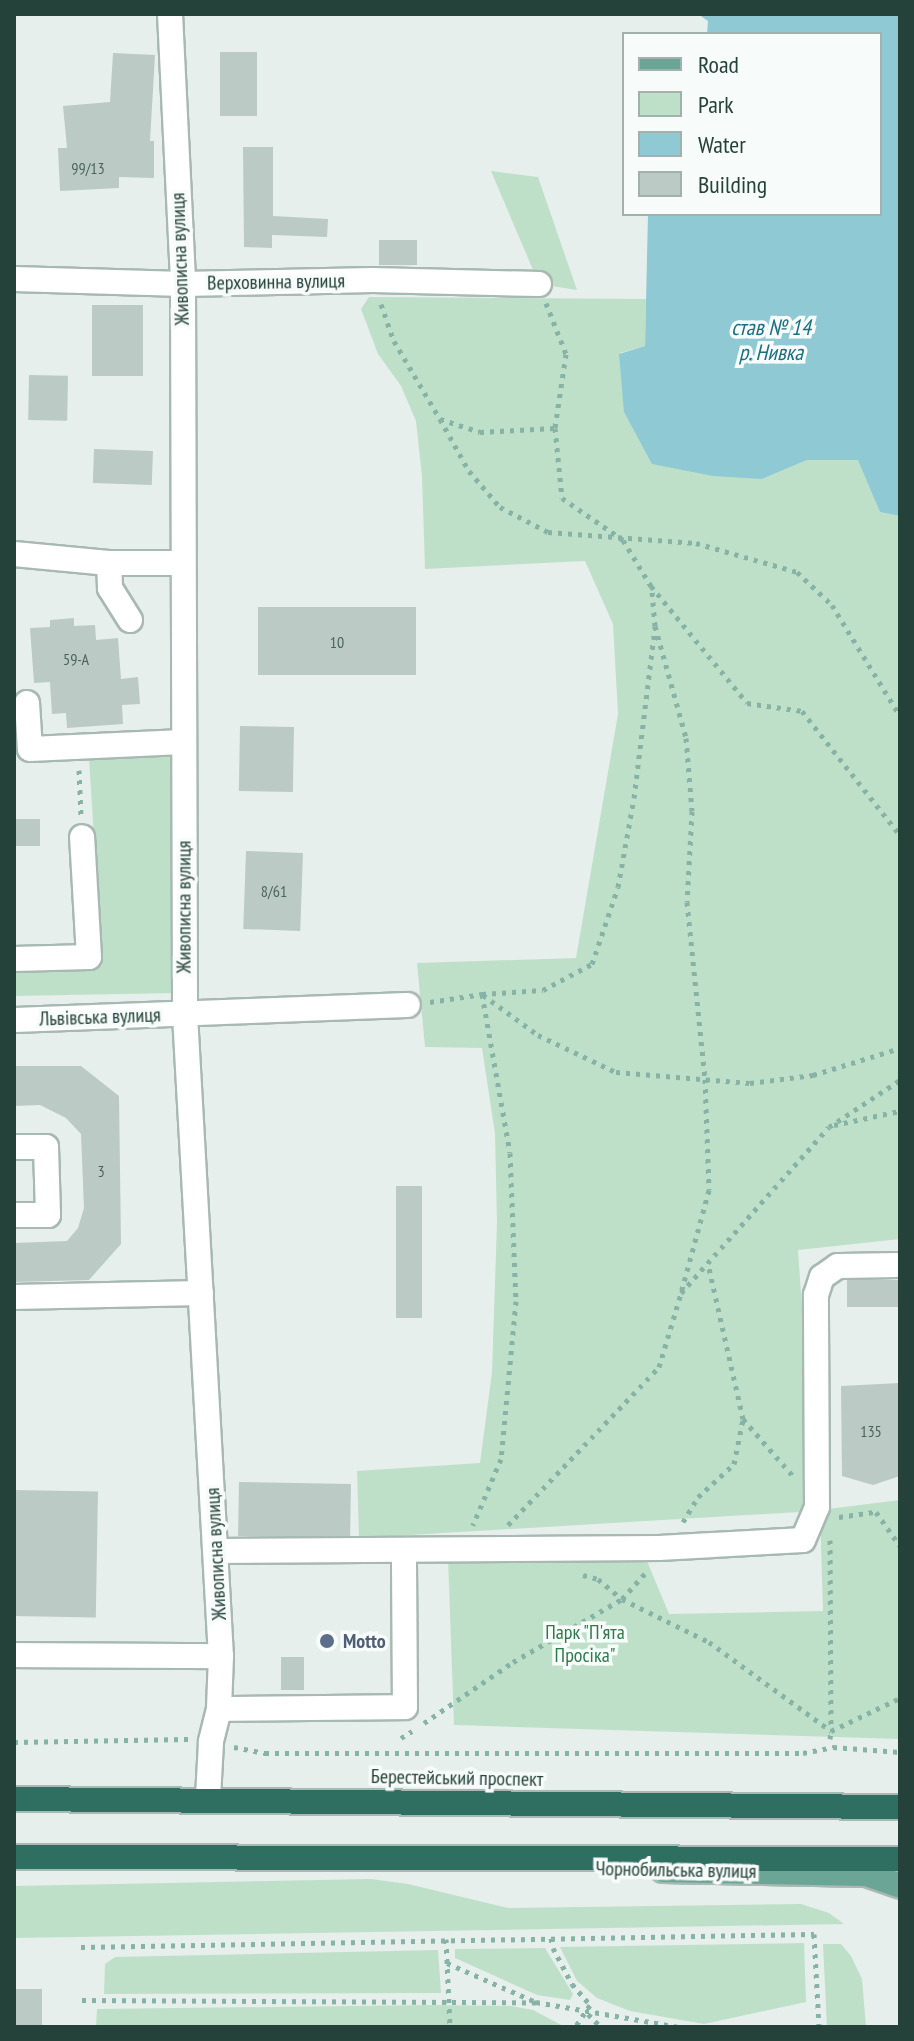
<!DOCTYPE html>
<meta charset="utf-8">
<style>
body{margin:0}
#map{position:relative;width:914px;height:2041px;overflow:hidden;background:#e6efeb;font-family:"PT Sans Narrow",sans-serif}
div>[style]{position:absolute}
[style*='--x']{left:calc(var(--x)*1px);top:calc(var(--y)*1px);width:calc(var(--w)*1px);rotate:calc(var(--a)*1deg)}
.green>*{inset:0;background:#bfe0c8}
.water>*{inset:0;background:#8ec9d4}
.building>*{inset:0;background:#bbcac4;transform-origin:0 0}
.path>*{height:5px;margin-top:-2.5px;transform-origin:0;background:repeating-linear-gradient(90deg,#86b3a5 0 4px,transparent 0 10px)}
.roads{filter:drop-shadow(2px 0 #a8b8b2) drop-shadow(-2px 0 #a8b8b2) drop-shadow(0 2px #a8b8b2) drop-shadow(0 -2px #a8b8b2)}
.minor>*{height:24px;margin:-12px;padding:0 12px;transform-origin:12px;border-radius:12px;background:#fff}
.major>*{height:24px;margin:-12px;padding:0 12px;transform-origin:12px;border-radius:12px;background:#6aa596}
.highway>*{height:24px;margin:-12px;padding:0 12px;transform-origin:12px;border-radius:12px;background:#2f6f62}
.dots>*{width:22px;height:22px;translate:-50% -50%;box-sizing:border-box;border:4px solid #f7fbf9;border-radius:50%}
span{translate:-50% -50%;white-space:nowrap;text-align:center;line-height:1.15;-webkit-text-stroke:7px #f7fbf9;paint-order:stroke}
.number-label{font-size:16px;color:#4a645c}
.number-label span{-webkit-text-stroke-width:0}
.street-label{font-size:20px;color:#24423a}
.park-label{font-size:20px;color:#2d7a4b}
.service-label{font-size:20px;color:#4e5e75;font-weight:700}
.left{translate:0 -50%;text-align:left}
.water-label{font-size:22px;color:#1c6f80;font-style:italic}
.frame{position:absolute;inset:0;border:16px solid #24423a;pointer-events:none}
.legend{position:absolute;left:622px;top:32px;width:260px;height:184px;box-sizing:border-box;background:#f7fbf9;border:2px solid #a3b1ad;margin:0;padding:10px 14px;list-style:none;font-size:24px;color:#24423a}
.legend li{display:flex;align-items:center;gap:16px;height:40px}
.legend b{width:40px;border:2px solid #a3b1ad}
</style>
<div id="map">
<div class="green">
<div style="clip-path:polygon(491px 171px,538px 177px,577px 290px,539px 284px)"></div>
<div style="clip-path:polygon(369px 297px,646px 299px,645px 346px,620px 353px,762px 479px,807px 460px,859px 460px,880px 512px,900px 516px,900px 1239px,798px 1250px,816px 1511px,359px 1538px,357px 1471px,480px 1463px,492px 1372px,497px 1223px,495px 1134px,482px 1048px,425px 1047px,417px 963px,576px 958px,618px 714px,613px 624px,585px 561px,425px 569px,422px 476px,416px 421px,401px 386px,378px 354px,361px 309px)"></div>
<div style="clip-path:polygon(172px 757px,175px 993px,14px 996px,14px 972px,102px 966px,89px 758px)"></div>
<div style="clip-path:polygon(900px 1500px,900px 1739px,454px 1725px,448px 1558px,647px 1561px,669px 1614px,823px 1611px,820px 1510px)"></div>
<div style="clip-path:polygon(371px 1879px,408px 1884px,508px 1908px,801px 1904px,829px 1913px,844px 1924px,14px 1938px,14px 1886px)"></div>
<div style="clip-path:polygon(804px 1943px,806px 2002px,704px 2024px,630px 2011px,597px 1998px,577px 1981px,560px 1947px)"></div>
<div style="clip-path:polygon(823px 1944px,841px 1944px,851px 1956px,862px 1979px,866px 2027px,827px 2027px)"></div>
<div style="clip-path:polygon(545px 1948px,573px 1994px,570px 2000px,537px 1995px,455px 1958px,455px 1949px)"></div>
<div style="clip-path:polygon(438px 1950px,441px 1993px,104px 1994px,105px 1964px,115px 1957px)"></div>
<div style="clip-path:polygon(435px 2005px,511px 2006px,533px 2010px,565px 2027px,96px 2027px,97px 2009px)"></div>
</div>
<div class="water">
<div style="clip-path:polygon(698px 14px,900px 14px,900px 516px,880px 512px,858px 460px,807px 460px,762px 479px,713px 476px,652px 464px,624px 412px,619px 354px,645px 346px,648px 214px,880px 214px,880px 34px,707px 34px,708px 21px)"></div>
</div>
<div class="building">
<div style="left:220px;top:52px;width:37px;height:64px"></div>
<div style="clip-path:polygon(113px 53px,155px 55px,150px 141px,154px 141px,154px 178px,119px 177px,119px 188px,60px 191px,58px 148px,67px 148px,63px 106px,110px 102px)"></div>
<div style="clip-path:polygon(243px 147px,273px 147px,273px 216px,328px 219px,327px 237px,272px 235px,272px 248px,244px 247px)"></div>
<div style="left:379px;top:240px;width:38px;height:25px"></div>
<div style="left:92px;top:305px;width:51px;height:71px"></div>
<div style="left:29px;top:375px;width:39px;height:45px;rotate:1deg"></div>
<div style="left:94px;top:449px;width:59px;height:34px;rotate:2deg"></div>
<div style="left:258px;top:607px;width:158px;height:68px"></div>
<div style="clip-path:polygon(74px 618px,74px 626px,95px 625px,96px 640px,118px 638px,121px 679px,138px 677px,140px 704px,122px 705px,123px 724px,67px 728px,66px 713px,52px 714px,50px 682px,34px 683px,30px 628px,50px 627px,50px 620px)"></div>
<div style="left:240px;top:726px;width:54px;height:65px;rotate:1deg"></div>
<div style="left:14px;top:819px;width:26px;height:27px"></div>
<div style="left:246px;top:851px;width:57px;height:78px;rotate:2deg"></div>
<div style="clip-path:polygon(14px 1066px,81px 1066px,119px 1096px,121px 1244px,89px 1280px,14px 1282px,14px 1243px,67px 1241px,78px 1228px,84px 1208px,81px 1134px,66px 1118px,40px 1105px,14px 1106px)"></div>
<div style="left:396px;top:1186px;width:26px;height:132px"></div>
<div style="left:900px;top:1280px;width:27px;height:53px;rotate:90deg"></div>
<div style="clip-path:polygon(900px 1383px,900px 1476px,873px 1485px,842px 1476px,841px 1386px)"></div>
<div style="left:239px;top:1482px;width:112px;height:54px;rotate:1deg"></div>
<div style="left:14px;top:1490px;width:84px;height:126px;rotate:1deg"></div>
<div style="left:281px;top:1657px;width:23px;height:33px"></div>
<div style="left:14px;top:1989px;width:28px;height:38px"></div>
</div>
<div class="path">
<div style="--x:546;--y:303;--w:55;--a:68.6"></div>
<div style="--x:566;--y:354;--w:75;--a:98.5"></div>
<div style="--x:555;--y:428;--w:70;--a:84.3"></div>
<div style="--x:562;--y:498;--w:74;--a:34.5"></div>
<div style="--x:623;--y:540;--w:54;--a:58.7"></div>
<div style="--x:651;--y:586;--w:151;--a:50.6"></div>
<div style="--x:747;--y:703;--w:56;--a:8.3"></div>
<div style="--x:802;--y:711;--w:158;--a:51.7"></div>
<div style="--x:381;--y:304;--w:39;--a:71"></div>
<div style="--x:394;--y:341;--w:91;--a:59.5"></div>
<div style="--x:440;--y:419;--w:42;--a:18"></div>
<div style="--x:480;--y:432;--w:75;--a:-3.1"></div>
<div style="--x:440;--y:419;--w:60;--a:60.9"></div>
<div style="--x:469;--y:471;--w:48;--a:49.3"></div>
<div style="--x:500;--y:507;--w:54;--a:27.5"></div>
<div style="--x:548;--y:532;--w:148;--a:4.3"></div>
<div style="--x:696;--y:543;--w:105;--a:16"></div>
<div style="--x:797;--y:572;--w:48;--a:43.3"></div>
<div style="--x:832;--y:605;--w:130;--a:58.5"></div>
<div style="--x:655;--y:626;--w:116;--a:74.5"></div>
<div style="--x:686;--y:738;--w:73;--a:85.3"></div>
<div style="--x:692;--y:811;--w:91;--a:93.1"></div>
<div style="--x:687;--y:902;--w:178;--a:84.2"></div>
<div style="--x:705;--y:1079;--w:111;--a:87.9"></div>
<div style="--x:709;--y:1190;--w:107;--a:105.2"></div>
<div style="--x:79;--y:770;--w:46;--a:87.5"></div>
<div style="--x:482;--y:994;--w:61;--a:-3.8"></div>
<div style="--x:543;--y:990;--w:55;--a:-28"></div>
<div style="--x:592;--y:964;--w:81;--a:-71.3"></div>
<div style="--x:618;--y:887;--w:90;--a:-79.8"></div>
<div style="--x:634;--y:798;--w:173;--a:-83"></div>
<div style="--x:655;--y:626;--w:37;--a:-95"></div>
<div style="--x:483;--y:995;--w:68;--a:36"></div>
<div style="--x:538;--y:1035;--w:86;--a:25.4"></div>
<div style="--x:616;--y:1072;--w:134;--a:4.7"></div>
<div style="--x:750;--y:1083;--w:64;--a:-7.2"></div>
<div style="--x:813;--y:1075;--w:91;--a:-17.2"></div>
<div style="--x:430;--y:1002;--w:53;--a:-8.7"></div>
<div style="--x:482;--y:994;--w:161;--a:80"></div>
<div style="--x:510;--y:1153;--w:148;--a:87.7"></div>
<div style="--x:516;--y:1301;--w:159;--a:95.4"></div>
<div style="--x:501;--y:1459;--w:72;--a:113"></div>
<div style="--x:834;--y:1125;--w:67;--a:-12"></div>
<div style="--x:743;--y:1419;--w:76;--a:48.7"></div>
<div style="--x:839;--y:1517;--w:37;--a:-8"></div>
<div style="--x:876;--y:1512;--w:42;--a:54.8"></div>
<div style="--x:683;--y:1522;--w:29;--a:-59"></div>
<div style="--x:698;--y:1497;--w:49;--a:-42.5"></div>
<div style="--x:734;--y:1464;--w:46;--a:-78.7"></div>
<div style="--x:743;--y:1419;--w:159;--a:-102.7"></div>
<div style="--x:508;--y:1525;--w:219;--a:-46.3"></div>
<div style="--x:659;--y:1367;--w:77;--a:-73.4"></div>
<div style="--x:681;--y:1293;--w:222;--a:-48.3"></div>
<div style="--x:829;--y:1127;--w:85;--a:-33.5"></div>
<div style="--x:830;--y:1540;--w:190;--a:89.7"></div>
<div style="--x:583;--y:1575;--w:16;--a:15"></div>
<div style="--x:598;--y:1579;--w:31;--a:40"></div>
<div style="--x:622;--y:1599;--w:97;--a:26.3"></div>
<div style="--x:709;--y:1642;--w:151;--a:36.1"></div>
<div style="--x:424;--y:1723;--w:108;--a:-34.4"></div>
<div style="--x:513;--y:1662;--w:126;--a:-30"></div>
<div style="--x:622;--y:1599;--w:36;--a:-48"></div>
<div style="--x:401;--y:1738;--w:13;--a:-32"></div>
<div style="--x:830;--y:1739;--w:8;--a:-83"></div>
<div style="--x:831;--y:1731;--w:76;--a:-25.6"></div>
<div style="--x:14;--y:1742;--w:175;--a:-1"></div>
<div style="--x:234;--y:1747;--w:32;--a:11"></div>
<div style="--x:265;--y:1753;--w:538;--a:0"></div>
<div style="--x:803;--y:1753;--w:31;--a:-11"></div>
<div style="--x:833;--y:1747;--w:67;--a:4.3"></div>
<div style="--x:551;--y:1938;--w:10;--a:79"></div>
<div style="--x:553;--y:1948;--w:41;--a:62.2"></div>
<div style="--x:572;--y:1984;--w:28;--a:49"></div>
<div style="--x:590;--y:2005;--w:27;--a:124"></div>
<div style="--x:446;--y:1939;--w:88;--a:87.4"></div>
<div style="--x:81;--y:1947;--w:733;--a:-1.02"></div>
<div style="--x:814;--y:1934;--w:93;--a:86.9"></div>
<div style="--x:447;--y:1963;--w:97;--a:23.7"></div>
<div style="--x:536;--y:2002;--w:145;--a:9.9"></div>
<div style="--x:82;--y:2000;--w:454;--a:0.3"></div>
<div style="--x:588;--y:2014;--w:18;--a:45"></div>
</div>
<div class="roads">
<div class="minor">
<div style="--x:170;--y:14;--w:270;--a:87.2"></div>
<div style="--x:183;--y:284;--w:731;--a:89.84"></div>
<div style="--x:185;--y:1015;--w:642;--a:86.79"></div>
<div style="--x:221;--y:1656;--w:53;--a:92.2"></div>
<div style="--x:219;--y:1709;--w:34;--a:104"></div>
<div style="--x:211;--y:1742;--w:56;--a:93.1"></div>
<div style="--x:14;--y:279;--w:169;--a:1.7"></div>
<div style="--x:183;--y:284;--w:190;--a:-1.2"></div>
<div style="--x:373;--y:280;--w:166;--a:1.4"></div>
<div style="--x:14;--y:554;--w:95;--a:5.4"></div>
<div style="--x:130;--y:620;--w:38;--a:-122"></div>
<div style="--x:110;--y:588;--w:25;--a:-92"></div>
<div style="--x:109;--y:563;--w:73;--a:0"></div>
<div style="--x:27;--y:703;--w:46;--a:86.3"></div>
<div style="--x:30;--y:749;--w:153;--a:-2.6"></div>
<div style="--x:14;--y:959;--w:75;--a:-1.5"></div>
<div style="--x:89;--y:957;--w:120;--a:-93.3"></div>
<div style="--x:14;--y:1020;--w:394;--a:-2.2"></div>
<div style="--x:14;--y:1147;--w:32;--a:0"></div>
<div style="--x:46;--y:1147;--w:68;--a:88.3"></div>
<div style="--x:48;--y:1215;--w:34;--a:180"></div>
<div style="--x:14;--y:1297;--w:187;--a:-1.2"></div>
<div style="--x:216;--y:1551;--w:443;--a:-0.4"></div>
<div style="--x:659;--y:1548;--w:144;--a:-3.2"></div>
<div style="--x:803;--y:1540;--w:36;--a:-67"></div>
<div style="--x:817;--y:1507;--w:212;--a:-90.3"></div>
<div style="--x:816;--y:1295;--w:19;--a:-72"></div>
<div style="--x:822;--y:1277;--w:19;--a:-35"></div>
<div style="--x:838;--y:1266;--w:62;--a:-0.9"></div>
<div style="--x:14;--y:1655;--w:207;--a:0.3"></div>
<div style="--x:219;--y:1709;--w:186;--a:-0.6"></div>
<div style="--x:405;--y:1707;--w:156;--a:-90.4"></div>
</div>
<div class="major">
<div style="--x:663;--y:1870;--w:203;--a:1.1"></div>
<div style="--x:866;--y:1874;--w:36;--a:19"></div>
</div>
<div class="highway">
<div style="--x:14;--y:1799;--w:886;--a:0.52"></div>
<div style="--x:14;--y:1857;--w:886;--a:0.13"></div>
</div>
</div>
<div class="dots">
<div style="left:327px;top:1641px;background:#5c6f8a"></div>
</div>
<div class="number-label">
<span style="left:88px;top:168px">99/13</span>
<span style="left:337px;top:642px">10</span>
<span style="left:76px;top:659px">59-А</span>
<span style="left:274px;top:891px">8/61</span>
<span style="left:101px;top:1171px">3</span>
<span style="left:871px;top:1431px">135</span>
</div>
<div class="street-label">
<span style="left:180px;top:259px;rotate:-92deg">Живописна вулиця</span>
<span style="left:276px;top:282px;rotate:-1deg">Верховинна вулиця</span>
<span style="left:184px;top:907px;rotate:-90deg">Живописна вулиця</span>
<span style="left:100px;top:1017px;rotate:-2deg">Львівська вулиця</span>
<span style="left:216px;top:1554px;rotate:-93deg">Живописна вулиця</span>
<span style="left:457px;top:1778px;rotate:1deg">Берестейський проспект</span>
<span style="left:676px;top:1870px;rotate:1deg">Чорнобильська вулиця</span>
</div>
<div class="park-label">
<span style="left:585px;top:1644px">Парк "П'ята<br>Просіка"</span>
</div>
<div class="service-label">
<span class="left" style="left:343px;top:1641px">Motto</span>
</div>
<div class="water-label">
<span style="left:771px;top:340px">став № 14<br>р. Нивка</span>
</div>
<div class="frame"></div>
<ul class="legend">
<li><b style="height:10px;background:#6aa596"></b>Road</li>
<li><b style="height:22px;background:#bfe0c8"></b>Park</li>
<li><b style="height:22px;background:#8ec9d4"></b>Water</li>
<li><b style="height:22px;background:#bbcac4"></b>Building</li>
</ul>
</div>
